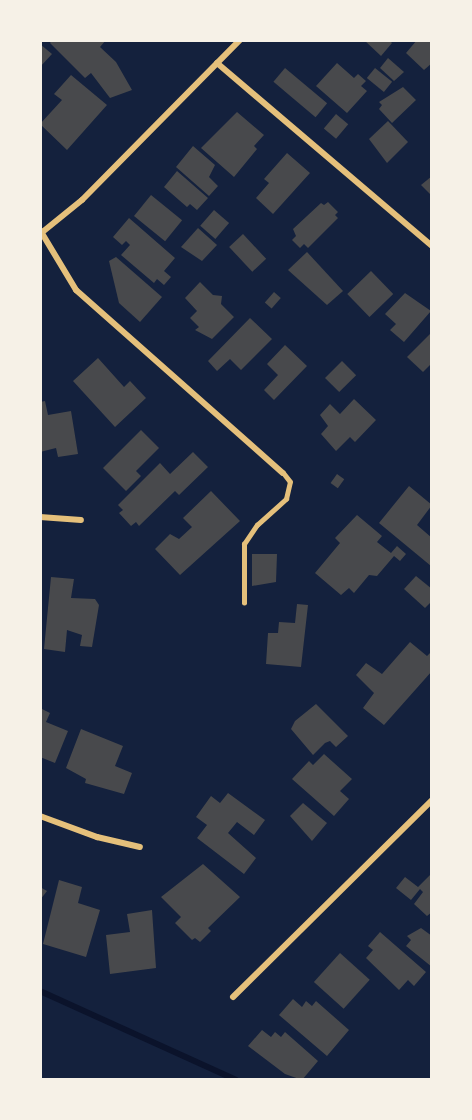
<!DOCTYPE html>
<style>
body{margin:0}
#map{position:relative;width:472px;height:1120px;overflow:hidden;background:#14213d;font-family:"PT Sans",sans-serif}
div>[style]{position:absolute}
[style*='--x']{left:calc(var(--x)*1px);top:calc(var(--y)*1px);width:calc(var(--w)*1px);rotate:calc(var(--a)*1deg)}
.stream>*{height:6px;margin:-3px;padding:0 3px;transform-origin:3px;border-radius:3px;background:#0b132b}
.building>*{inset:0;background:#48494c;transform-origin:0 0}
.service>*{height:4.5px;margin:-2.25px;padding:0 2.25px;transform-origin:2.25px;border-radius:2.25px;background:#e5c07b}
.minor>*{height:6px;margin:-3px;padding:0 3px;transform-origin:3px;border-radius:3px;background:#e5c07b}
span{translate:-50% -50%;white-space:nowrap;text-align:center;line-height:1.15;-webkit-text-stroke:4.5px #f6f1e7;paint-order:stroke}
.frame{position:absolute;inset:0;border:42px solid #f6f1e7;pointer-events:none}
</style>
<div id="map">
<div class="stream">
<div style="--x:40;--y:991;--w:215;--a:24.4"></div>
</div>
<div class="building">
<div style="clip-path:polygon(52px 40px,106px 40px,100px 47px,116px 62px,132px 90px,110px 98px,91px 73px,85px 78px,50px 43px)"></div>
<div style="clip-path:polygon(364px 40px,389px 40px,392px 43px,381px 56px)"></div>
<div style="clip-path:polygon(417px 40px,432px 40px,432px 63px,424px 70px,406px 53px)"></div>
<div style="clip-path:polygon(40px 44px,52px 54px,40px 67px)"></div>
<div style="clip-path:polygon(388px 58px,404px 72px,394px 81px,380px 68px)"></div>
<div style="clip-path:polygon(337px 63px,354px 78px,358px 74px,366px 81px,361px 86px,367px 91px,347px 113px,316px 86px)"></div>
<div style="left:285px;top:68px;width:55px;height:18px;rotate:40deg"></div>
<div style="left:375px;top:68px;width:22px;height:13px;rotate:39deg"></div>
<div style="clip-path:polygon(71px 75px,107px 105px,67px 150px,40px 124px,62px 100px,54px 94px)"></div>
<div style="clip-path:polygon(403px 87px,416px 100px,392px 123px,379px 109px,382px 105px,379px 102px)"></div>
<div style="clip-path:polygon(237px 112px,264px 135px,254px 146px,257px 149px,234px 177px,201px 148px)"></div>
<div style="left:336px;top:114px;width:16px;height:19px;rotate:40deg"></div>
<div style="clip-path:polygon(388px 121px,408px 142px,387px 163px,369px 139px)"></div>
<div style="clip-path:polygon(193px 146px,215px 165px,209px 177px,218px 186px,209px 196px,176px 167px)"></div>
<div style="clip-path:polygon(287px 153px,310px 173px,273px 214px,256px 198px,269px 183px,264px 179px)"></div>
<div style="clip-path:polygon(177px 171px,208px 198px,197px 210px,190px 204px,187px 207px,164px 187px)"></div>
<div style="clip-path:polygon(432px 176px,432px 196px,421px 185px)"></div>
<div style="left:151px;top:195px;width:40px;height:27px;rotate:39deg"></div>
<div style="clip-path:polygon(328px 202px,338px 212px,335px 215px,338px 218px,308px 248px,304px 244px,300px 248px,292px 240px,296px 236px,293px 229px,321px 203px,324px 205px)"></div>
<div style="left:214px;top:210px;width:20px;height:21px;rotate:41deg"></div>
<div style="clip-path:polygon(129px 218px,175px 258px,164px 271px,171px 277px,164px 285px,157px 279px,154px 283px,121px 255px,130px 245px,126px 241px,122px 245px,113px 237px)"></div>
<div style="clip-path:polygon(198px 228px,217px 245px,202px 261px,181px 247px)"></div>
<div style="left:243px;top:234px;width:34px;height:19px;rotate:47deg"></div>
<div style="clip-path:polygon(307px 252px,343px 291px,327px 305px,288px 270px)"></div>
<div style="clip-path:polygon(116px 257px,162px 297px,140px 322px,119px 303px,109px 261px)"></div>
<div style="left:371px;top:271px;width:32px;height:33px;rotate:46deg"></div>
<div style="clip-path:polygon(200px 282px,213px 295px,222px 296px,221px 304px,234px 317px,212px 339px,195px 330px,199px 327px,190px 318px,197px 311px,185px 298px)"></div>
<div style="left:274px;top:292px;width:9px;height:14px;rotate:41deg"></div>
<div style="clip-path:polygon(405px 293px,431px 311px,404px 342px,390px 330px,396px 324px,385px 314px)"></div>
<div style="clip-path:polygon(250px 318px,272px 339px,241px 370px,230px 359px,217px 371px,208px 361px)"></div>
<div style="clip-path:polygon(432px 332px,432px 363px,423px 372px,407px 357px)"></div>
<div style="clip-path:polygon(285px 345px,307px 366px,274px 400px,264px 390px,278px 375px,267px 364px)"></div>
<div style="clip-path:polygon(98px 358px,124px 387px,130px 381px,146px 398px,115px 427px,73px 381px)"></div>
<div style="left:342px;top:361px;width:20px;height:24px;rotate:45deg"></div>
<div style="clip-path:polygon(354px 399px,376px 420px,355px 442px,350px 437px,336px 451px,321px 434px,328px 426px,320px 415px,330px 404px,340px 414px)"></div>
<div style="clip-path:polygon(45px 401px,48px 415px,71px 411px,78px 454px,58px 457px,56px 448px,40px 452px,40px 402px)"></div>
<div style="clip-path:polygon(141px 430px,159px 448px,136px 471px,141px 476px,126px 491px,103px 468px)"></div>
<div style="clip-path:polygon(193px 452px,208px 467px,179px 495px,175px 491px,139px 526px,136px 522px,131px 526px,119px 513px,123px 510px,118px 505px,160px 463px,170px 474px)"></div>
<div style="left:337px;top:474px;width:9px;height:11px;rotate:36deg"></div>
<div style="clip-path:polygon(409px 486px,432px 505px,417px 525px,432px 538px,432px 572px,431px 566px,379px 523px)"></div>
<div style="clip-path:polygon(211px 491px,240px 521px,180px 575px,155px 549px,170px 534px,179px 539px,192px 527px,183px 518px)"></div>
<div style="clip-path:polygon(357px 515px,382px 536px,377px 542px,391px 553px,397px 546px,406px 554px,400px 561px,394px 556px,377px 576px,369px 575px,354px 593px,349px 588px,341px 595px,315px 573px,340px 543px,335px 538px)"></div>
<div style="clip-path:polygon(252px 554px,277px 554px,276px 582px,252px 586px)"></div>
<div style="clip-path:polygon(416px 576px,432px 589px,432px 601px,425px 608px,404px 589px)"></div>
<div style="clip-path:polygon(51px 577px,74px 579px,71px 598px,95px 599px,99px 605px,92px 647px,80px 646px,82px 635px,67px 630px,65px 652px,44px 649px)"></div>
<div style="clip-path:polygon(297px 604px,308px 605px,301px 667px,266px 664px,268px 633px,278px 633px,279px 622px,295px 623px)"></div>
<div style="clip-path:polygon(410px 642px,427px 656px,432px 651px,432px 671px,384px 725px,363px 708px,374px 693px,356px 675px,366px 663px,382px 674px)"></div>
<div style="clip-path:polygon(316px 704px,348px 736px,336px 747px,330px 741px,325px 743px,313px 755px,291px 729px,295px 721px)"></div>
<div style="clip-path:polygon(40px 708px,50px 713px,46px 722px,68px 731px,55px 763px,40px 757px)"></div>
<div style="clip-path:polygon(81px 729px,123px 746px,115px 766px,132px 773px,124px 794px,85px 783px,86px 779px,66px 768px)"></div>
<div style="clip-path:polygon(324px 754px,352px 779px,340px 791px,349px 799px,334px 816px,292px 779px,309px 761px,313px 765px)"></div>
<div style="clip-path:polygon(228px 793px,265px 820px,254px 835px,237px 822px,228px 833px,256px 858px,244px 874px,197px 838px,207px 825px,196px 817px,211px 796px,220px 803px)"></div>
<div style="clip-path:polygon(303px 803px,327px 823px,312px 841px,290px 816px)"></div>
<div style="clip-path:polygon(203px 864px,240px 897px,208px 928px,211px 931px,200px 942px,195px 938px,192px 940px,175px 923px,181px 917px,161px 897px)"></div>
<div style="clip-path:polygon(432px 873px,432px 912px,427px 916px,414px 904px,423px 892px,420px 889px,411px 900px,396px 888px,405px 877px,418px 887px)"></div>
<div style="clip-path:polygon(59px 880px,82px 887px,78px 903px,100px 910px,86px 957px,43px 944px)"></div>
<div style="clip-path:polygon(40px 887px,47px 891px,40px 900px)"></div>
<div style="clip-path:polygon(152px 910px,156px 968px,110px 974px,106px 935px,130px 932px,127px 914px)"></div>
<div style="clip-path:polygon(421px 928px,432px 936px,432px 967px,406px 946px,411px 940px,407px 936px)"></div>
<div style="clip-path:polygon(380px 932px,426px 972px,414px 986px,408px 980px,399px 990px,366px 958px,373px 950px,368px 946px)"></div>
<div style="left:340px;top:953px;width:40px;height:39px;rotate:42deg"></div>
<div style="clip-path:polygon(293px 999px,302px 1007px,306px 1001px,312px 1006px,316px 1001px,349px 1030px,327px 1056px,279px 1015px)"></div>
<div style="clip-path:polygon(262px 1030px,271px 1037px,275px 1032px,281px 1037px,285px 1032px,318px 1061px,302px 1080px,285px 1074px,248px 1046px)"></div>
</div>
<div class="service">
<div style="--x:244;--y:603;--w:59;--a:-90"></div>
<div style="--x:244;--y:544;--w:23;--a:-56"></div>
<div style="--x:257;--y:525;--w:39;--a:-42"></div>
<div style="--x:286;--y:499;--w:17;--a:-77"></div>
<div style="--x:290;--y:482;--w:11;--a:-128"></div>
</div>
<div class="minor">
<div style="--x:217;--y:63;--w:282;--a:40.4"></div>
<div style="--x:40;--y:230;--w:70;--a:59"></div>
<div style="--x:76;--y:290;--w:276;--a:41.5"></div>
<div style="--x:40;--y:234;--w:54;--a:-39"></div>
<div style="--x:82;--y:200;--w:225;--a:-45.4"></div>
<div style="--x:40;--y:517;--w:41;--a:4.2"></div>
<div style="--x:40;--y:816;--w:61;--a:20.2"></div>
<div style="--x:97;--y:837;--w:44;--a:13.1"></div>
<div style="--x:233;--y:997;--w:280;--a:-44.7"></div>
</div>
<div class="frame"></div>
</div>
